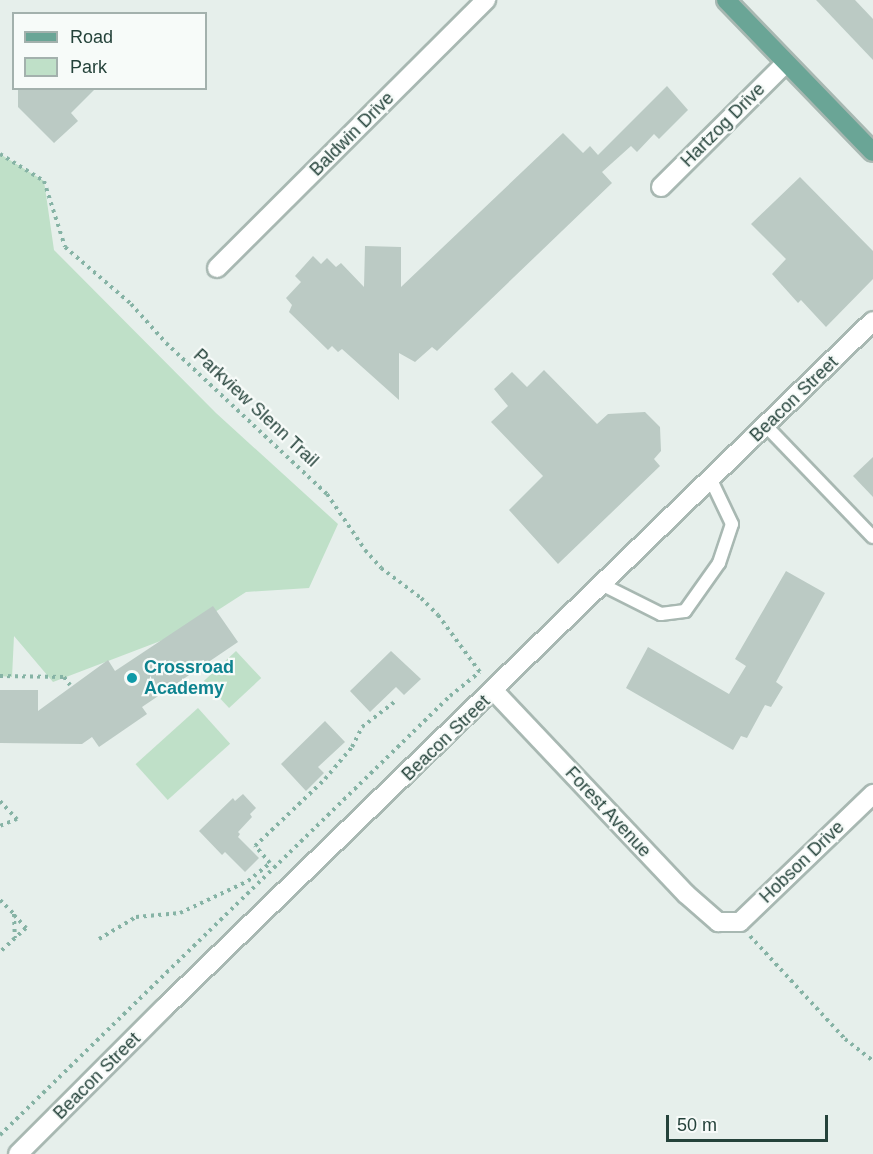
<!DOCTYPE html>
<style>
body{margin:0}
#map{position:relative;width:873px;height:1154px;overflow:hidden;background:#e6efeb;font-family:Arial,sans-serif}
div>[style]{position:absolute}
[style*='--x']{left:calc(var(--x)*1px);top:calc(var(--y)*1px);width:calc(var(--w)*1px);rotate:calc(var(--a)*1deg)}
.green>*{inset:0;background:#bfe0c8;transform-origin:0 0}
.building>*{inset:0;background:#bbcac4}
.path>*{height:4px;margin-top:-2px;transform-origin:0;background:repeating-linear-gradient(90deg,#86b3a5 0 3px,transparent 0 7.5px)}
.roads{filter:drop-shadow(2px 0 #a8b8b2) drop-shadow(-2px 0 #a8b8b2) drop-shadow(0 2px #a8b8b2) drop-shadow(0 -2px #a8b8b2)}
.lane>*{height:12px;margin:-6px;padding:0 6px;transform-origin:6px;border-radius:6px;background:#fff}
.street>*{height:18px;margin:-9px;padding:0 9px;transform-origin:9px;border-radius:9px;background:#fff}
.primary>*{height:18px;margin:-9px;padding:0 9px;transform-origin:9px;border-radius:9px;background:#6aa596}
.dots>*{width:16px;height:16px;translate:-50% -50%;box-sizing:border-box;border:3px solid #f7fbf9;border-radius:50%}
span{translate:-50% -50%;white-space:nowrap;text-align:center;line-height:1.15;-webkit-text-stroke:4.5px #f7fbf9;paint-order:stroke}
.street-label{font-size:18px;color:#24423a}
.culture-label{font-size:18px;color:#0d838f;font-weight:700}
.left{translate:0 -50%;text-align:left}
.legend{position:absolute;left:12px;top:12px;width:195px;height:78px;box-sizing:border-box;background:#f7fbf9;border:2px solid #a3b1ad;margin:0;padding:8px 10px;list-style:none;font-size:18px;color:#24423a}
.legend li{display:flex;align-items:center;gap:12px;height:30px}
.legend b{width:30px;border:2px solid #a3b1ad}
.scale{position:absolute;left:666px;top:1115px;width:162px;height:27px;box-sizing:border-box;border:3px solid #24423a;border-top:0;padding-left:8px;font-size:18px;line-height:21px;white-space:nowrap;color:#24423a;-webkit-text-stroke:4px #f7fbf9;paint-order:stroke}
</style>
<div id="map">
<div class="green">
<div style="clip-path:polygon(0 154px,44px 181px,54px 250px,216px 413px,338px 524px,309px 588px,246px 592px,184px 632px,53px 682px,14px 636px,12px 677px,0 676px)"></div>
<div style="left:236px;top:651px;width:37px;height:44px;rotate:47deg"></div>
<div style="left:198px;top:708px;width:48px;height:84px;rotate:48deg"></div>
</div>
<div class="building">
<div style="clip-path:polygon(816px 0,855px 0,873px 19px,873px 60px)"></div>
<div style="clip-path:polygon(667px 86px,688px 110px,659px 139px,654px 134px,637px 152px,631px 146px,602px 172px,612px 183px,437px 351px,432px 347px,415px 362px,399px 353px,399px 400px,342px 349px,338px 352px,332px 346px,328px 350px,289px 312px,292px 305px,286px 298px,301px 282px,295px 276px,313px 256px,321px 264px,327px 258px,336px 267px,341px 263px,364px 287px,365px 246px,401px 247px,401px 287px,563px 133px,583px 153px,590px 146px,598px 155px)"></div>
<div style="clip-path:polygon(18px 88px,96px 88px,71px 113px,78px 121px,54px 143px,18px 107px)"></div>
<div style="clip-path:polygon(800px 177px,873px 251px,873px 279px,826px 327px,801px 300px,798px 303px,772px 274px,786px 259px,751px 224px)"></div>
<div style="clip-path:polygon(544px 370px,597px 424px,608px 414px,645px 412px,660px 427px,661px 451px,654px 459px,660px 466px,558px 564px,509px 510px,543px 476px,491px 422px,508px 406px,494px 389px,512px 372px,527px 387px)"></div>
<div style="clip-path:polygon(873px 457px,873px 497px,853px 476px)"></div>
<div style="clip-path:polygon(786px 571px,825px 593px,776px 682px,783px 687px,771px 707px,765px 705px,747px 738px,741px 736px,733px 750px,626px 688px,648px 647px,729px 694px,746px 666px,735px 659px)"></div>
<div style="clip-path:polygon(213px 606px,238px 642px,142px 707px,147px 714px,99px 747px,92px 737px,82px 744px,0 743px,0 690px,38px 690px,38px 711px,108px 660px,115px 671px)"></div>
<div style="clip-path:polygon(391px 651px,421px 679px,404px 695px,396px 687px,370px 712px,350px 691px)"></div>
<div style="clip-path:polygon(325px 721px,345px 742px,318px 767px,324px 773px,306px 791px,281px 764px)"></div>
<div style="clip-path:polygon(243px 794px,256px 808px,250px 814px,252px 817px,238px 832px,240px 834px,238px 837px,259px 858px,245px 872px,225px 852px,222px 855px,199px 831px,233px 798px,235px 801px)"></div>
</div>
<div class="path">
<div style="--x:0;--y:154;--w:52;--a:31.5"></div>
<div style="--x:44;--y:181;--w:69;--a:72.3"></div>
<div style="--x:65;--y:247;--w:87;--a:40.8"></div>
<div style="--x:131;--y:304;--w:52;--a:48.1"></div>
<div style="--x:166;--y:343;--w:221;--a:43.2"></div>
<div style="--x:327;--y:494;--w:68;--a:55.8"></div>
<div style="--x:365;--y:550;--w:24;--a:48"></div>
<div style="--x:381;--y:568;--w:50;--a:36.9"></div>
<div style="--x:421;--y:598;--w:24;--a:45"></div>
<div style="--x:438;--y:615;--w:74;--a:53.7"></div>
<div style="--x:0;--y:676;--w:64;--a:0.9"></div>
<div style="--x:64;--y:677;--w:10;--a:53"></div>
<div style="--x:0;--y:801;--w:25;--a:47"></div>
<div style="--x:17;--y:819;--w:18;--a:158"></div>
<div style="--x:0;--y:900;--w:20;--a:45"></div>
<div style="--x:14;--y:914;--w:24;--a:88"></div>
<div style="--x:15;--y:938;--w:21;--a:137"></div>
<div style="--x:14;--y:915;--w:18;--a:47"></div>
<div style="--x:26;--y:928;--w:13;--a:138"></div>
<div style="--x:750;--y:936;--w:140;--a:47.3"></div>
<div style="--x:845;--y:1039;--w:36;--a:38"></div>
<div style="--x:99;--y:939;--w:43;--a:-30.7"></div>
<div style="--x:136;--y:917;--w:44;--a:-5.2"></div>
<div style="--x:180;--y:913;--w:75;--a:-25.2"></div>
<div style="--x:248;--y:881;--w:28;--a:-39"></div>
<div style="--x:270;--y:863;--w:23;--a:-131"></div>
<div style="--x:255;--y:846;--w:97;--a:-43.7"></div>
<div style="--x:325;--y:779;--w:42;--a:-49.8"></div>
<div style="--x:352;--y:747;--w:22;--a:-63"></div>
<div style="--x:362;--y:727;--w:44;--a:-37.6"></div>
<div style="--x:0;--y:1135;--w:629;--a:-44.29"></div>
<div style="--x:450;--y:696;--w:38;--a:-39"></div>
</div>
<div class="roads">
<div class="lane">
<div style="--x:766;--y:426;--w:154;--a:46.1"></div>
<div style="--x:603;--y:585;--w:65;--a:26.6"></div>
<div style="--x:661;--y:614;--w:24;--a:-7"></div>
<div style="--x:685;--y:611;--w:59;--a:-54.7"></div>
<div style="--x:719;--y:563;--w:41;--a:-71.6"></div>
<div style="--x:732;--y:524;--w:49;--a:-115.5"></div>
</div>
<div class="street">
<div style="--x:661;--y:187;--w:176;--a:-44.8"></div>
<div style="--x:217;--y:268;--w:380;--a:-44.9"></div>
<div style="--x:494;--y:691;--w:279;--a:46.6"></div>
<div style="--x:686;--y:894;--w:43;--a:41.2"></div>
<div style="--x:718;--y:922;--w:22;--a:0"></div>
<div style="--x:740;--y:922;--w:185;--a:-43.9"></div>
<div style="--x:18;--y:1154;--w:206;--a:-45"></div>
<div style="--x:164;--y:1008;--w:987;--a:-44.1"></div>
</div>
<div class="primary">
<div style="--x:726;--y:0;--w:211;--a:46"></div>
</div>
</div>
<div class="dots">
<div style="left:132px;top:678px;background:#0f9aa8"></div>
</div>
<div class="street-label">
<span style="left:723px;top:125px;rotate:-45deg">Hartzog Drive</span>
<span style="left:352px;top:134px;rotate:-45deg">Baldwin Drive</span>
<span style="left:794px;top:399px;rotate:-44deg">Beacon Street</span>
<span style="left:256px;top:408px;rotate:43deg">Parkview Slenn Trail</span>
<span style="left:446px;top:738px;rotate:-44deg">Beacon Street</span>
<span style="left:608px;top:812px;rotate:47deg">Forest Avenue</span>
<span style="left:802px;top:862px;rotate:-44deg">Hobson Drive</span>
<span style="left:97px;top:1076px;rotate:-45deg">Beacon Street</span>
</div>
<div class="culture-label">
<span class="left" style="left:144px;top:678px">Crossroad<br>Academy</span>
</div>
<ul class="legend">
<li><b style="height:8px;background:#6aa596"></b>Road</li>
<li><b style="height:16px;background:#bfe0c8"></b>Park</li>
</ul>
<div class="scale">50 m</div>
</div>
